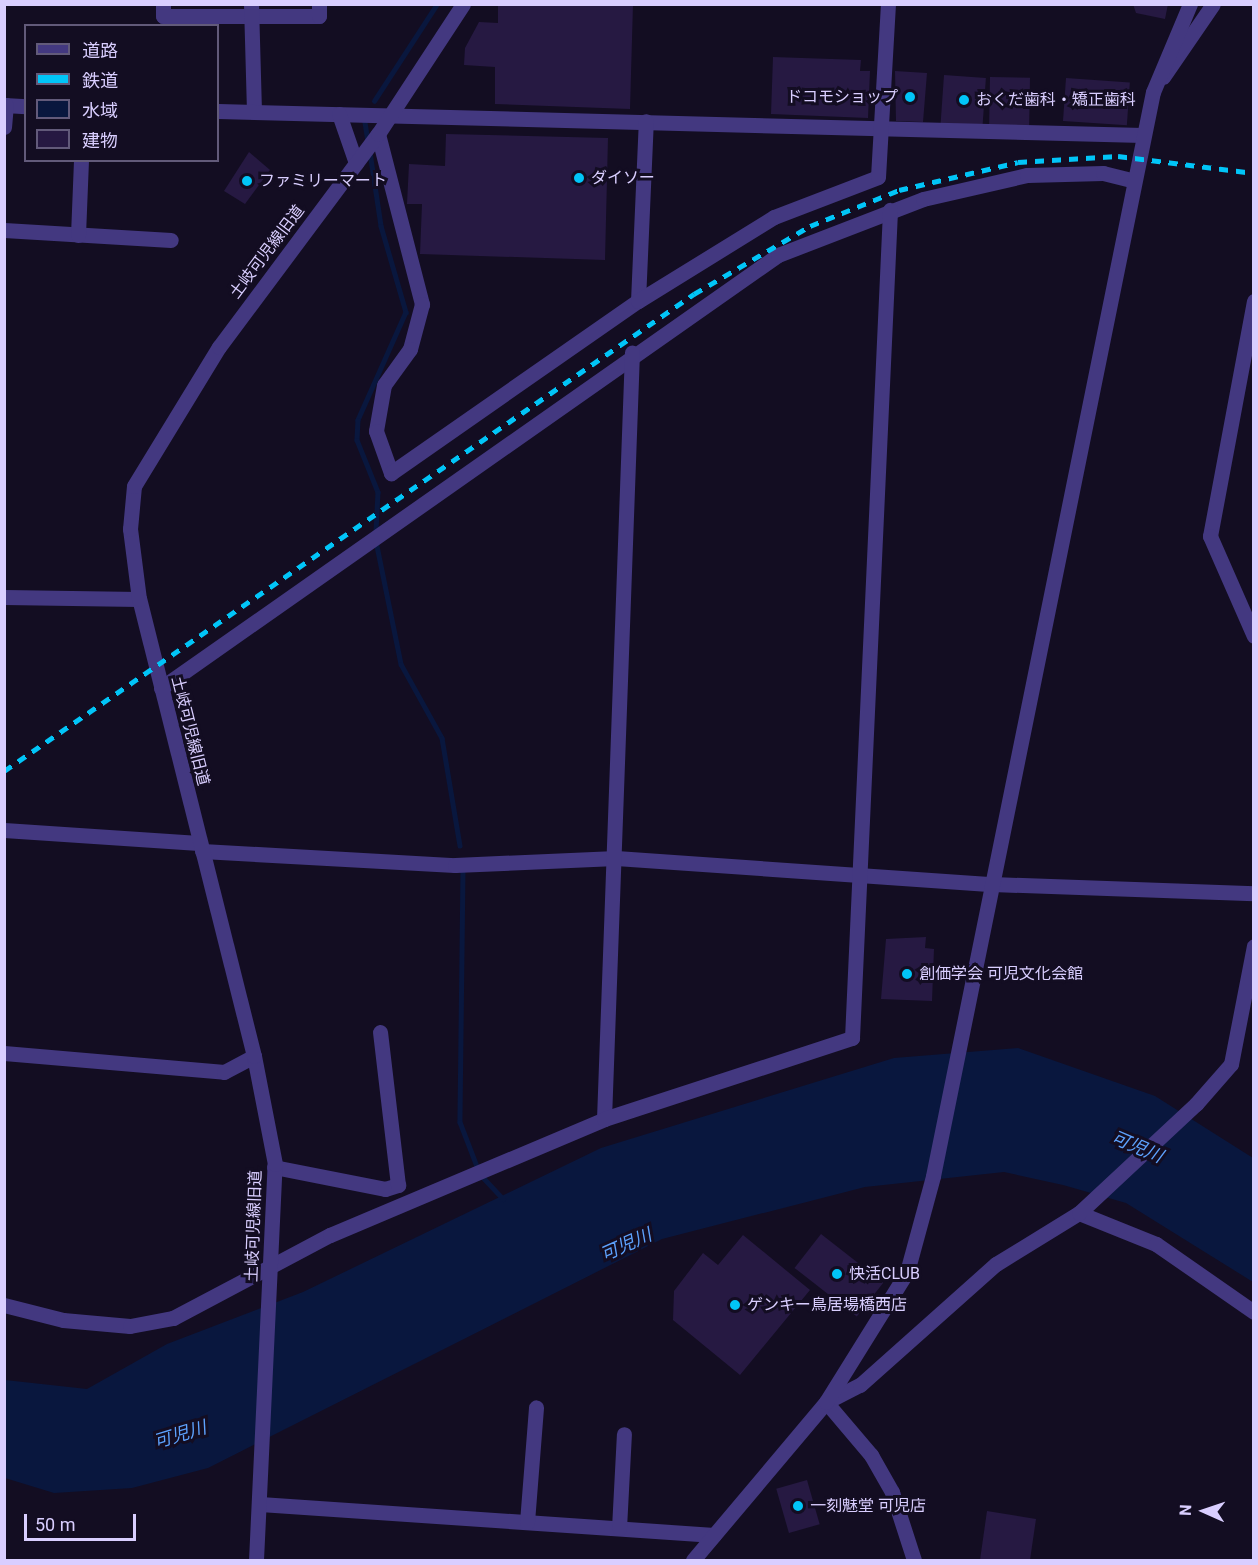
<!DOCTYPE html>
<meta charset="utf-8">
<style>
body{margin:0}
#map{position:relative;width:1258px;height:1565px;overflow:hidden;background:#130d22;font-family:Roboto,"Noto Sans JP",sans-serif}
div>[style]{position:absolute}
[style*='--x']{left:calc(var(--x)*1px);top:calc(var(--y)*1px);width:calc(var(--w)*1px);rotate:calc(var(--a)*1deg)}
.water>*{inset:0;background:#09173e}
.stream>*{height:4.5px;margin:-2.25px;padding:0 2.25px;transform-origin:2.25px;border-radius:2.25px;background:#09173e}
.building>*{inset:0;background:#261942;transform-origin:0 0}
.minor>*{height:15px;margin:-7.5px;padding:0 7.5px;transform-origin:7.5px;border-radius:7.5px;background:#433880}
.rail>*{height:4.5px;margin-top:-2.25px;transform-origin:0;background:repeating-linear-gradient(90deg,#01c5f8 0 9px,transparent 0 17px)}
.dots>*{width:16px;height:16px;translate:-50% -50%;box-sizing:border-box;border:3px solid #130d22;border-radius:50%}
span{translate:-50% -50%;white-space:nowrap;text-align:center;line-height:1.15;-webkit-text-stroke:6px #130d22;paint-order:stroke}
.poi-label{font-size:16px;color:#d9ceff}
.right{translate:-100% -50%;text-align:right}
.left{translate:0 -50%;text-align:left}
.street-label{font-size:16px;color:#d9ceff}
.water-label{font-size:18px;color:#5da2fe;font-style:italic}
.frame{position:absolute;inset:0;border:6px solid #d9ceff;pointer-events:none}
.legend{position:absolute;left:24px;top:24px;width:195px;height:138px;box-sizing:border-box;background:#130d22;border:2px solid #625a7a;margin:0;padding:8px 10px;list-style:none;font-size:18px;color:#d9ceff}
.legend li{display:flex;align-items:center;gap:12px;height:30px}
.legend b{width:30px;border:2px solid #625a7a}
.north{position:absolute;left:1174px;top:1481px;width:60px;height:60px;-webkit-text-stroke:4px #130d22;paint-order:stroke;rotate:273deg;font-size:16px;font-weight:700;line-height:24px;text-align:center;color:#d9ceff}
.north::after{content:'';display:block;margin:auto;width:21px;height:27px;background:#d9ceff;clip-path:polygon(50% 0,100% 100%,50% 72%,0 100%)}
.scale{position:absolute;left:24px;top:1514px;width:112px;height:27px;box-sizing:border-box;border:3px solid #d9ceff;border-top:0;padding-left:8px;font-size:18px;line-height:21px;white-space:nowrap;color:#d9ceff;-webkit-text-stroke:4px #130d22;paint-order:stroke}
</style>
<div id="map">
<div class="water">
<div style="clip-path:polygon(1018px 1048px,1155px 1096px,1253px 1158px,1253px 1282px,1126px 1203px,1063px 1185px,1004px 1172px,865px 1187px,662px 1239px,208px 1468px,132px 1488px,54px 1493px,5px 1478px,5px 1380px,87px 1389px,167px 1344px,303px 1292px,601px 1148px,894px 1058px)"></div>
</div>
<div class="stream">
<div style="--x:374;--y:101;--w:116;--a:-57"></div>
<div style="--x:364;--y:116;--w:24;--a:81"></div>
<div style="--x:370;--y:152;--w:75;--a:81.5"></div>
<div style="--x:381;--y:226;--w:90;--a:73.8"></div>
<div style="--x:406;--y:312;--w:118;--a:114"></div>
<div style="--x:358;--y:420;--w:20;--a:93"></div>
<div style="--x:357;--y:440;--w:56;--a:68"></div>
<div style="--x:378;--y:492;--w:40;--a:92.9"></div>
<div style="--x:376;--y:541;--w:126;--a:78.5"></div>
<div style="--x:401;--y:664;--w:85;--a:61"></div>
<div style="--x:442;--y:738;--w:109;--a:80.5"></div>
<div style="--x:463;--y:870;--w:252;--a:90.7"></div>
<div style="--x:460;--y:1122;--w:56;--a:69"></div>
<div style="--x:480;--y:1174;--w:34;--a:47"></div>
</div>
<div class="building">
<div style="clip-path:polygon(498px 4px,633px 4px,630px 109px,495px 104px,495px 67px,464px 65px,465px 48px,479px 22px,498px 23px)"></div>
<div style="clip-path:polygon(1133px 4px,1168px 4px,1165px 19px,1136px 13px)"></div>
<div style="clip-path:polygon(773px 57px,861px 60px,860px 71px,870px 71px,868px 118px,771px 114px)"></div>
<div style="clip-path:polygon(895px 71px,927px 73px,923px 122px,896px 121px)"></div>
<div style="left:944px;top:75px;width:42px;height:48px;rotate:4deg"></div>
<div style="left:990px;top:77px;width:40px;height:48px;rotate:1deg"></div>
<div style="left:1066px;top:78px;width:64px;height:43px;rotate:4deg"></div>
<div style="clip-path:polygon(446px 134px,608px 138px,605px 260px,420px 254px,422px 204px,407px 204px,409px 164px,445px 166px)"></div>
<div style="clip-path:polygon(249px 152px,270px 170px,245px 204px,224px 191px)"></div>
<div style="clip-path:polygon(926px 937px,925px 948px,934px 949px,932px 1001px,881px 999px,886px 939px)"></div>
<div style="left:821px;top:1234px;width:79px;height:43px;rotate:38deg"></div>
<div style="clip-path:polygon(743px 1235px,810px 1290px,740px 1375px,673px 1320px,674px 1291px,703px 1253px,718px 1265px)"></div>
<div style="left:807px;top:1480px;width:46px;height:32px;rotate:74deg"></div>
<div style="clip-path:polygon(987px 1511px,1036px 1519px,1030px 1560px,980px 1560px)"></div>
</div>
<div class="minor">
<div style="--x:163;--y:4;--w:12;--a:90"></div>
<div style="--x:163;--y:16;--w:156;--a:0"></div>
<div style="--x:319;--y:16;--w:12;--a:-90"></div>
<div style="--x:251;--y:4;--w:108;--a:88.4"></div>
<div style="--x:1163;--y:77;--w:88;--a:-55.6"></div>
<div style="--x:4;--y:105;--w:22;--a:3"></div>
<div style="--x:218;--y:111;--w:925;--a:1.49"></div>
<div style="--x:339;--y:114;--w:52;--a:70.9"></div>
<div style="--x:4;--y:127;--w:22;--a:-85"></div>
<div style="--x:378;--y:134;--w:176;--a:75.5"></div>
<div style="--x:422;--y:304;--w:47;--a:104.9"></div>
<div style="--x:410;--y:349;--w:44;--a:125.8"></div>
<div style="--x:384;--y:385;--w:47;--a:99.9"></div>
<div style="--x:376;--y:431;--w:45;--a:70.3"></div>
<div style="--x:391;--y:473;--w:301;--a:-34.9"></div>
<div style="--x:638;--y:301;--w:180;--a:-87.5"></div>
<div style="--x:4;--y:230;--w:167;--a:3.4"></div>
<div style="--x:78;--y:235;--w:75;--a:-87.7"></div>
<div style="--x:638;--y:301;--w:160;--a:-31.7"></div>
<div style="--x:774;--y:217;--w:111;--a:-21"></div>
<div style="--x:878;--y:177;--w:173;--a:-86.7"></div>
<div style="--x:1254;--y:301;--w:239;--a:100.6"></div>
<div style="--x:1210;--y:536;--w:109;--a:66.3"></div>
<div style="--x:4;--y:597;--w:135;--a:0.8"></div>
<div style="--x:161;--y:688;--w:754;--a:-35.06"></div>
<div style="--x:778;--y:255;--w:155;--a:-21.1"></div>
<div style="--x:923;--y:199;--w:107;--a:-13"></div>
<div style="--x:1027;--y:175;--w:76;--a:-1.5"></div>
<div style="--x:1103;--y:173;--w:32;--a:14"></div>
<div style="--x:4;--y:830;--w:195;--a:3.8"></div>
<div style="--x:202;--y:851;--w:253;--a:3.2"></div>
<div style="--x:455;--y:865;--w:161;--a:-2.5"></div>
<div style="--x:616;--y:858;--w:377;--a:4"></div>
<div style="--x:992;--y:884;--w:262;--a:2"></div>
<div style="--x:4;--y:1053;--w:221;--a:4.9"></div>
<div style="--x:224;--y:1072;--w:34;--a:-28"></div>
<div style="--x:604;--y:1119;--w:767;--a:-87.91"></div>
<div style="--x:274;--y:1167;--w:113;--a:11.2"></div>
<div style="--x:385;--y:1189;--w:14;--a:-17"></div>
<div style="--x:398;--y:1185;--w:154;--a:-96.7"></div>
<div style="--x:1079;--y:1213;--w:83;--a:21.9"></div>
<div style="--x:1156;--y:1244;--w:119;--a:34.8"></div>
<div style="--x:4;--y:1305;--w:61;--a:14.3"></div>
<div style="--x:63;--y:1320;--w:67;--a:5.1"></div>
<div style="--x:130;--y:1326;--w:44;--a:-10.5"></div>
<div style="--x:173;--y:1318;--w:178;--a:-27.9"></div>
<div style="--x:330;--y:1235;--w:298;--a:-22.9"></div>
<div style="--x:604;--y:1119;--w:261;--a:-18.1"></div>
<div style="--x:852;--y:1038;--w:829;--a:-87.37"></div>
<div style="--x:828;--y:1401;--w:36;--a:-27"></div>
<div style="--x:860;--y:1385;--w:182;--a:-41.7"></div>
<div style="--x:996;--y:1264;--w:97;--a:-31.6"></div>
<div style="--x:1079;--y:1213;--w:160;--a:-43"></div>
<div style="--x:1196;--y:1104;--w:53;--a:-48.8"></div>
<div style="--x:1231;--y:1064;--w:120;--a:-79"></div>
<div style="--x:826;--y:1402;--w:70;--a:49.7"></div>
<div style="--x:871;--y:1455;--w:43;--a:60.4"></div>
<div style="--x:892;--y:1492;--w:71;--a:72.1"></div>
<div style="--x:260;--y:1504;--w:455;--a:3.9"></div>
<div style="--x:527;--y:1522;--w:115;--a:-85.5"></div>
<div style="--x:619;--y:1528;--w:94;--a:-87"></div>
<div style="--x:256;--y:1560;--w:396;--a:-87.3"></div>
<div style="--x:275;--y:1164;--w:110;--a:-101"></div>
<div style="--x:254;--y:1056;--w:471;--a:-104.1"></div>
<div style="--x:139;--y:599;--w:71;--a:-97.3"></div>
<div style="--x:130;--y:529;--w:43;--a:-84.7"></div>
<div style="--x:134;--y:486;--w:163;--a:-58.6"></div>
<div style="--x:219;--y:347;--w:266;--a:-53.3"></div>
<div style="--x:378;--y:134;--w:155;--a:-56.8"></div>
<div style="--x:693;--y:1560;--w:207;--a:-49.9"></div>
<div style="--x:826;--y:1402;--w:153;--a:-58.1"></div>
<div style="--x:907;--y:1272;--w:99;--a:-74.8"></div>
<div style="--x:933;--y:1176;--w:1106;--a:-78.53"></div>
<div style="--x:1153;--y:92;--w:95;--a:-67.2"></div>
</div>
<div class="rail">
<div style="--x:4;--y:771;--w:839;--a:-34.66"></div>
<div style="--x:694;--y:294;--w:134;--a:-30.4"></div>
<div style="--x:810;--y:226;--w:96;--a:-22"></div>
<div style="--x:899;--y:190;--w:122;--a:-13.2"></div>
<div style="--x:1018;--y:162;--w:100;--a:-3.4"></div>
<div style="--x:1118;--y:156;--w:137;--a:7.1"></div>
</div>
<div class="dots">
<div style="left:910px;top:97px;background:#01c5f8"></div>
<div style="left:964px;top:100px;background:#01c5f8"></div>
<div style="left:579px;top:178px;background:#01c5f8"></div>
<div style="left:247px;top:181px;background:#01c5f8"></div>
<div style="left:907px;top:974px;background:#01c5f8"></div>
<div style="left:837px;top:1274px;background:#01c5f8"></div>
<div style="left:735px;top:1305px;background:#01c5f8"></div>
<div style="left:798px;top:1506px;background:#01c5f8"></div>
</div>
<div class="poi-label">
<span class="right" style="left:898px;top:97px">ドコモショップ</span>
<span class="left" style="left:976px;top:100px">おくだ歯科・矯正歯科</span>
<span class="left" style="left:591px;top:178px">ダイソー</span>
<span class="left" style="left:259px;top:181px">ファミリーマート</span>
<span class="left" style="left:919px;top:974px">創価学会 可児文化会館</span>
<span class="left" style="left:849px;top:1274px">快活CLUB</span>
<span class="left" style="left:747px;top:1305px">ゲンキー鳥居場橋西店</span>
<span class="left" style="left:810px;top:1506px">一刻魅堂 可児店</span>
</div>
<div class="street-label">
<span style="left:267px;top:252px;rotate:-53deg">土岐可児線旧道</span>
<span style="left:190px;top:731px;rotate:76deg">土岐可児線旧道</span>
<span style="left:254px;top:1226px;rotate:-88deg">土岐可児線旧道</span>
</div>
<div class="water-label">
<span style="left:1137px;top:1147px;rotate:23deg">可児川</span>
<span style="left:626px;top:1245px;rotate:-24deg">可児川</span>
<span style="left:180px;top:1435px;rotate:-17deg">可児川</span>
</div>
<div class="frame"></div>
<ul class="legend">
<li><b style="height:8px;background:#433880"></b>道路</li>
<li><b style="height:8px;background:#01c5f8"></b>鉄道</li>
<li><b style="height:16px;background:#09173e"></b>水域</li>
<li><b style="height:16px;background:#261942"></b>建物</li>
</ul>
<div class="north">N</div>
<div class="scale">50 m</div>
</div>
